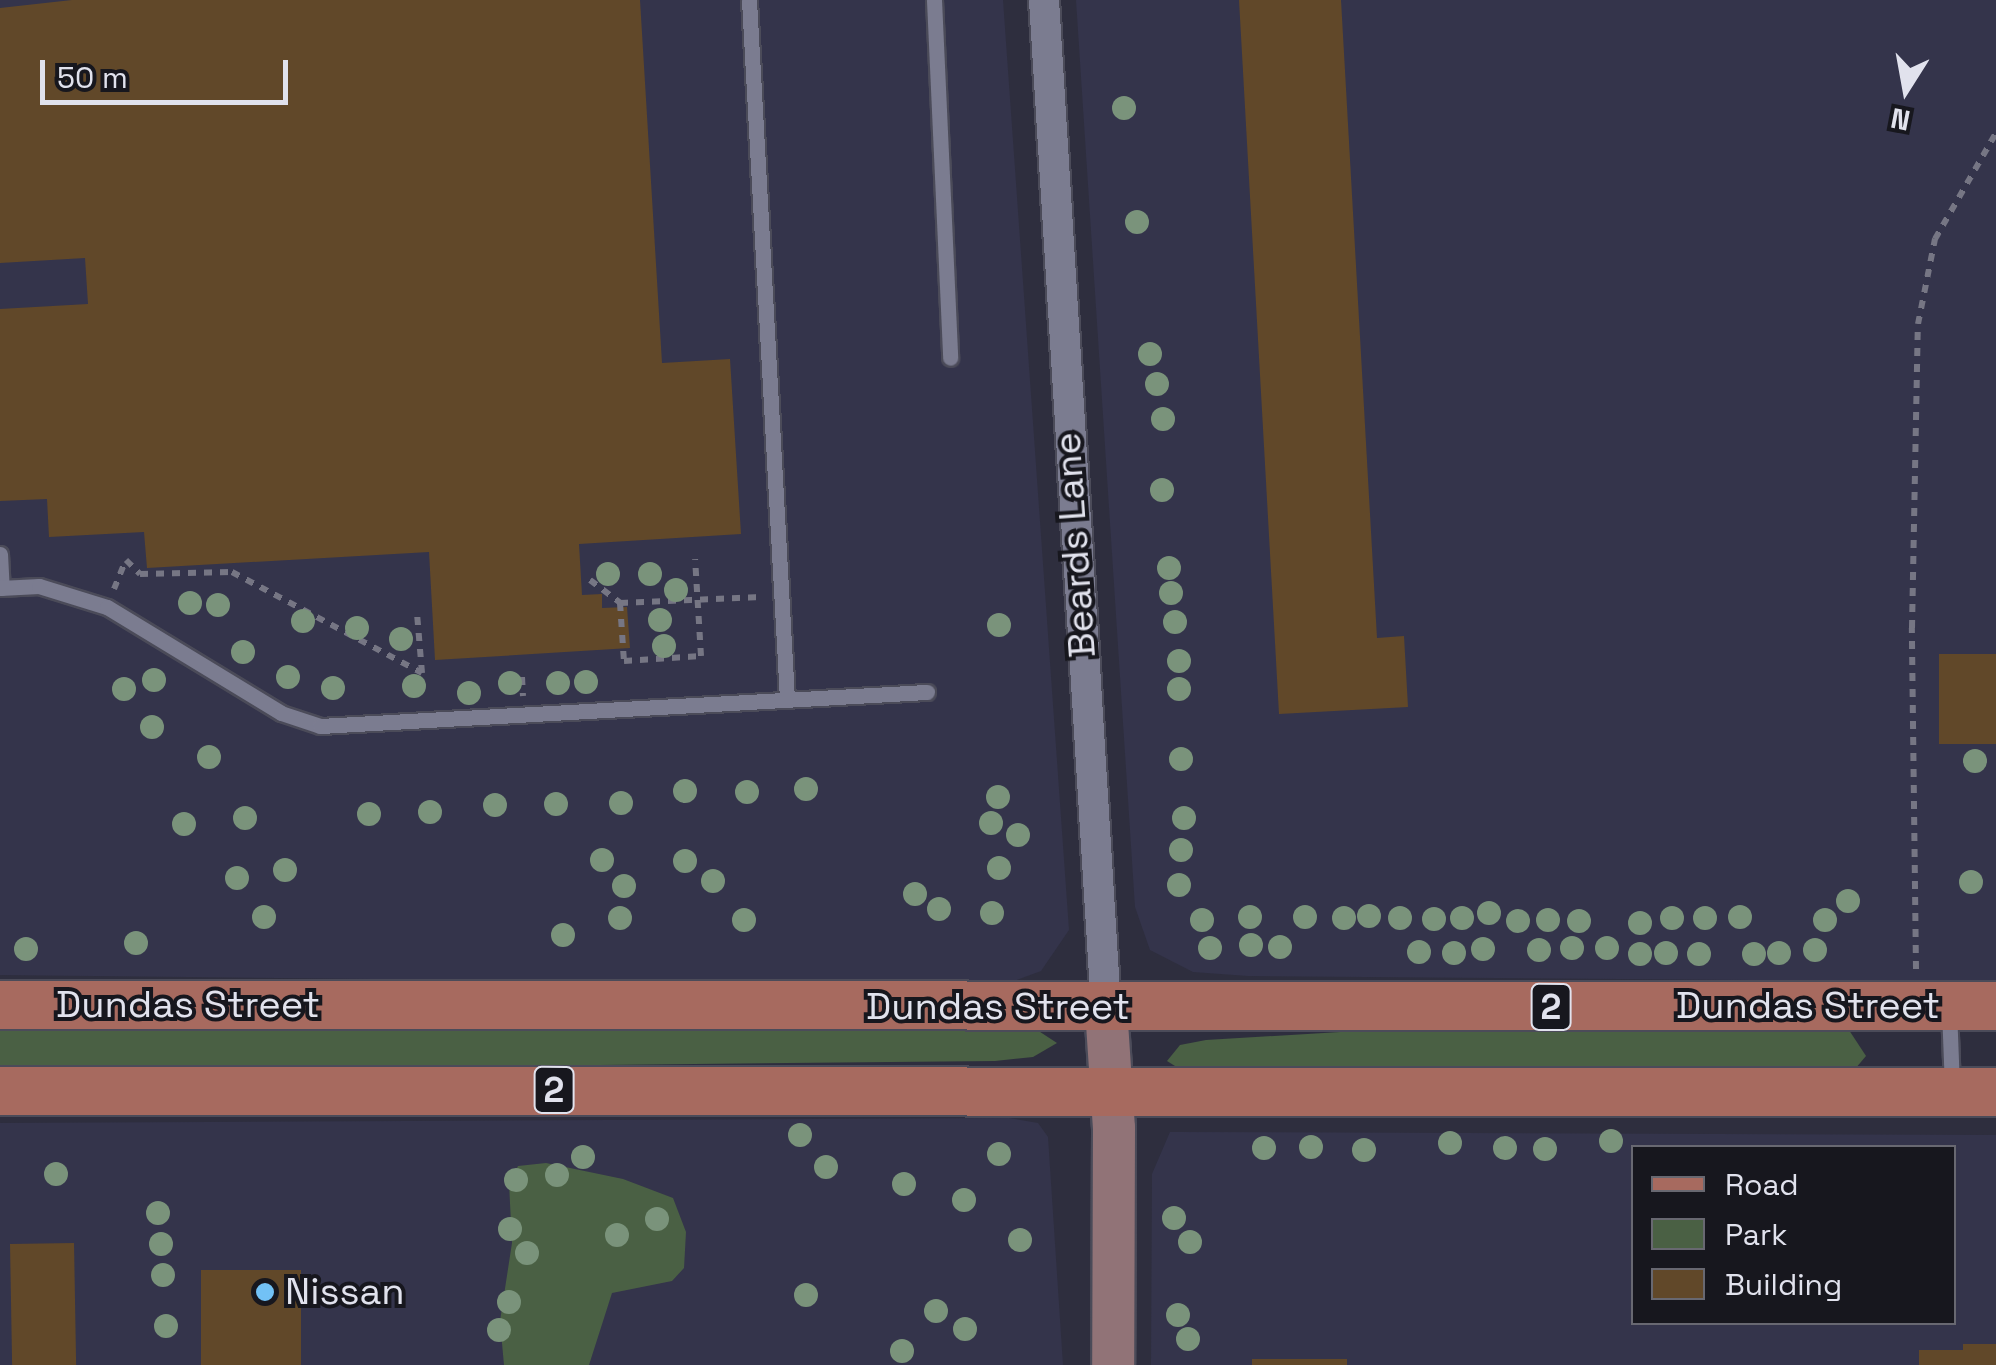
<!DOCTYPE html>
<style>
body{margin:0}
#map{position:relative;width:1996px;height:1365px;overflow:hidden;background:#2e2e3e;font-family:"Space Grotesk",sans-serif}
div>[style]{position:absolute}
[style*='--x']{left:calc(var(--x)*1px);top:calc(var(--y)*1px);width:calc(var(--w)*1px);rotate:calc(var(--a)*1deg)}
.built>*{inset:0;background:#34344b}
.green>*{inset:0;background:#4a6044}
.building>*{inset:0;background:#614829;transform-origin:0 0}
.path>*{height:6px;margin-top:-3px;transform-origin:0;background:repeating-linear-gradient(90deg,#767684 0 8px,transparent 0 16px)}
.roads{filter:drop-shadow(2px 0 #4b4b59) drop-shadow(-2px 0 #4b4b59) drop-shadow(0 2px #4b4b59) drop-shadow(0 -2px #4b4b59)}
.service>*{height:15px;margin:-7.5px;padding:0 7.5px;transform-origin:7.5px;border-radius:7.5px;background:#7b7c90}
.minor>*{height:30px;margin:-15px;padding:0 15px;transform-origin:15px;border-radius:15px;background:#7b7c90}
.secondary>*{height:42px;margin:-21px;padding:0 21px;transform-origin:21px;border-radius:21px;background:#917377}
.primary>*{height:48px;margin:-24px;padding:0 24px;transform-origin:24px;border-radius:24px;background:#a76a5f}
.trees>*{width:24px;height:24px;margin:-12px;border-radius:50%;background:#7a937b}
.dots>*{width:28px;height:28px;translate:-50% -50%;box-sizing:border-box;border:5px solid #17171e;border-radius:50%}
span{translate:-50% -50%;white-space:nowrap;text-align:center;line-height:1.15;-webkit-text-stroke:8px #17171e;paint-order:stroke}
.shield-label span{padding:2px 8px;background:#17171e;border:2px solid;border-radius:8px;-webkit-text-stroke-width:0}
.shield-label{font-size:35px;color:#e1e2ed;font-weight:700}
.street-label{font-size:38px;color:#e1e2ed}
.poi-label{font-size:38px;color:#e1e2ed}
.left{translate:0 -50%;text-align:left}
.legend{position:absolute;left:1631px;top:1145px;width:325px;height:180px;box-sizing:border-box;background:#17171e;border:2px solid #686871;margin:0;padding:12px 18px;list-style:none;font-size:30px;color:#e1e2ed}
.legend li{display:flex;align-items:center;gap:20px;height:50px}
.legend b{width:50px;border:2px solid #686871}
.north{position:absolute;left:1856px;top:40px;width:100px;height:100px;-webkit-text-stroke:8px #17171e;paint-order:stroke;rotate:191deg;font-size:28px;font-weight:700;line-height:40px;text-align:center;color:#e1e2ed}
.north::after{content:'';display:block;margin:auto;width:35px;height:45px;background:#e1e2ed;clip-path:polygon(50% 0,100% 100%,50% 72%,0 100%)}
.scale{position:absolute;left:40px;top:60px;width:248px;height:45px;box-sizing:border-box;border:5px solid #e1e2ed;border-top:0;padding-left:12px;font-size:30px;line-height:35px;white-space:nowrap;color:#e1e2ed;-webkit-text-stroke:8px #17171e;paint-order:stroke}
</style>
<div id="map">
<div class="built">
<div style="clip-path:polygon(0 0,1003px 0,1069px 930px,1041px 971px,1000px 986px,0 975px)"></div>
<div style="clip-path:polygon(1076px 0,1996px 0,1996px 982px,1248px 976px,1193px 972px,1150px 950px,1135px 907px)"></div>
<div style="clip-path:polygon(1009px 1118px,1038px 1123px,1048px 1137px,1063px 1365px,0 1365px,0 1123px)"></div>
<div style="clip-path:polygon(evenodd,1170px 1132px,1996px 1135px,1996px 1365px,1151px 1365px,1152px 1174px,1170px 1132px,1634px 1148px,1954px 1148px,1954px 1322px,1634px 1322px,1634px 1148px)"></div>
</div>
<div class="green">
<div style="clip-path:polygon(1031px 1026px,1057px 1043px,1033px 1057px,995px 1061px,0 1071px,0 1030px)"></div>
<div style="clip-path:polygon(1423px 1027px,1847px 1027px,1866px 1056px,1855px 1069px,1183px 1071px,1167px 1061px,1180px 1045px,1206px 1040px)"></div>
<div style="clip-path:polygon(546px 1163px,623px 1179px,673px 1198px,686px 1232px,684px 1268px,672px 1281px,612px 1293px,589px 1365px,504px 1365px,500px 1321px,512px 1243px,509px 1183px,518px 1166px)"></div>
</div>
<div class="building">
<div style="clip-path:polygon(72px 0,640px 0,662px 363px,730px 359px,741px 534px,579px 544px,582px 595px,602px 594px,602px 608px,627px 607px,630px 648px,435px 660px,429px 552px,147px 568px,144px 532px,49px 537px,47px 499px,0 501px,0 309px,88px 304px,85px 258px,0 263px,0 8px)"></div>
<div style="clip-path:polygon(1239px 0,1341px 0,1377px 638px,1404px 636px,1408px 707px,1279px 714px)"></div>
<div style="left:1939px;top:654px;width:57px;height:90px"></div>
<div style="left:74px;top:1243px;width:122px;height:64px;rotate:89deg"></div>
<div style="left:201px;top:1270px;width:100px;height:95px"></div>
<div style="clip-path:polygon(1963px 1344px,1996px 1344px,1996px 1365px,1919px 1365px,1919px 1350px,1963px 1350px)"></div>
<div style="left:1252px;top:1359px;width:95px;height:6px"></div>
</div>
<div class="path">
<div style="--x:590;--y:580;--w:38;--a:37"></div>
<div style="--x:620;--y:603;--w:141;--a:-2.4"></div>
<div style="--x:114;--y:589;--w:31;--a:-68"></div>
<div style="--x:126;--y:560;--w:20;--a:45"></div>
<div style="--x:140;--y:574;--w:92;--a:-1.2"></div>
<div style="--x:232;--y:572;--w:215;--a:28"></div>
<div style="--x:422;--y:673;--w:60;--a:-94.8"></div>
<div style="--x:620;--y:603;--w:58;--a:86.1"></div>
<div style="--x:624;--y:661;--w:77;--a:-3.7"></div>
<div style="--x:701;--y:656;--w:97;--a:-93.5"></div>
<div style="--x:522;--y:677;--w:19;--a:87"></div>
<div style="--x:1916;--y:969;--w:341;--a:-90.7"></div>
<div style="--x:1912;--y:628;--w:304;--a:-88.9"></div>
<div style="--x:1918;--y:324;--w:87;--a:-78.7"></div>
<div style="--x:1935;--y:239;--w:122;--a:-60.1"></div>
</div>
<div class="roads">
<div class="service">
<div style="--x:749;--y:0;--w:700;--a:86.89"></div>
<div style="--x:934;--y:0;--w:358;--a:87.4"></div>
<div style="--x:0;--y:554;--w:34;--a:87"></div>
<div style="--x:0;--y:588;--w:39;--a:-3"></div>
<div style="--x:39;--y:586;--w:71;--a:17.2"></div>
<div style="--x:107;--y:607;--w:204;--a:31.3"></div>
<div style="--x:281;--y:713;--w:41;--a:18.4"></div>
<div style="--x:320;--y:726;--w:608;--a:-3.21"></div>
<div style="--x:1949;--y:1009;--w:77;--a:87.8"></div>
</div>
<div class="minor">
<div style="--x:1044;--y:0;--w:1010;--a:86.48"></div>
</div>
<div class="secondary">
<div style="--x:1106;--y:1008;--w:120;--a:86.2"></div>
<div style="--x:1114;--y:1128;--w:237;--a:90.2"></div>
</div>
<div class="primary">
<div style="--x:0;--y:1005;--w:1996;--a:0.03"></div>
<div style="--x:0;--y:1091;--w:1996;--a:0.03"></div>
</div>
</div>
<div class="trees">
<div style="left:1124px;top:108px"></div>
<div style="left:1137px;top:222px"></div>
<div style="left:1150px;top:354px"></div>
<div style="left:1157px;top:384px"></div>
<div style="left:1163px;top:419px"></div>
<div style="left:1162px;top:490px"></div>
<div style="left:1169px;top:568px"></div>
<div style="left:608px;top:574px"></div>
<div style="left:650px;top:574px"></div>
<div style="left:676px;top:590px"></div>
<div style="left:1171px;top:593px"></div>
<div style="left:190px;top:603px"></div>
<div style="left:218px;top:605px"></div>
<div style="left:660px;top:620px"></div>
<div style="left:303px;top:621px"></div>
<div style="left:1175px;top:622px"></div>
<div style="left:999px;top:625px"></div>
<div style="left:357px;top:628px"></div>
<div style="left:401px;top:639px"></div>
<div style="left:664px;top:646px"></div>
<div style="left:243px;top:652px"></div>
<div style="left:1179px;top:661px"></div>
<div style="left:288px;top:677px"></div>
<div style="left:154px;top:680px"></div>
<div style="left:586px;top:682px"></div>
<div style="left:510px;top:683px"></div>
<div style="left:558px;top:683px"></div>
<div style="left:414px;top:686px"></div>
<div style="left:333px;top:688px"></div>
<div style="left:124px;top:689px"></div>
<div style="left:1179px;top:689px"></div>
<div style="left:469px;top:693px"></div>
<div style="left:152px;top:727px"></div>
<div style="left:209px;top:757px"></div>
<div style="left:1181px;top:759px"></div>
<div style="left:1975px;top:761px"></div>
<div style="left:806px;top:789px"></div>
<div style="left:685px;top:791px"></div>
<div style="left:747px;top:792px"></div>
<div style="left:998px;top:797px"></div>
<div style="left:621px;top:803px"></div>
<div style="left:556px;top:804px"></div>
<div style="left:495px;top:805px"></div>
<div style="left:430px;top:812px"></div>
<div style="left:369px;top:814px"></div>
<div style="left:245px;top:818px"></div>
<div style="left:1184px;top:818px"></div>
<div style="left:991px;top:823px"></div>
<div style="left:184px;top:824px"></div>
<div style="left:1018px;top:835px"></div>
<div style="left:1181px;top:850px"></div>
<div style="left:602px;top:860px"></div>
<div style="left:685px;top:861px"></div>
<div style="left:999px;top:868px"></div>
<div style="left:285px;top:870px"></div>
<div style="left:237px;top:878px"></div>
<div style="left:713px;top:881px"></div>
<div style="left:1971px;top:882px"></div>
<div style="left:1179px;top:885px"></div>
<div style="left:624px;top:886px"></div>
<div style="left:915px;top:894px"></div>
<div style="left:1848px;top:901px"></div>
<div style="left:939px;top:909px"></div>
<div style="left:992px;top:913px"></div>
<div style="left:1489px;top:913px"></div>
<div style="left:1369px;top:916px"></div>
<div style="left:264px;top:917px"></div>
<div style="left:1250px;top:917px"></div>
<div style="left:1305px;top:917px"></div>
<div style="left:1740px;top:917px"></div>
<div style="left:620px;top:918px"></div>
<div style="left:1344px;top:918px"></div>
<div style="left:1400px;top:918px"></div>
<div style="left:1462px;top:918px"></div>
<div style="left:1672px;top:918px"></div>
<div style="left:1705px;top:918px"></div>
<div style="left:1434px;top:919px"></div>
<div style="left:744px;top:920px"></div>
<div style="left:1202px;top:920px"></div>
<div style="left:1548px;top:920px"></div>
<div style="left:1825px;top:920px"></div>
<div style="left:1518px;top:921px"></div>
<div style="left:1579px;top:921px"></div>
<div style="left:1640px;top:923px"></div>
<div style="left:563px;top:935px"></div>
<div style="left:136px;top:943px"></div>
<div style="left:1251px;top:945px"></div>
<div style="left:1280px;top:947px"></div>
<div style="left:1210px;top:948px"></div>
<div style="left:1572px;top:948px"></div>
<div style="left:1607px;top:948px"></div>
<div style="left:26px;top:949px"></div>
<div style="left:1483px;top:949px"></div>
<div style="left:1539px;top:950px"></div>
<div style="left:1815px;top:950px"></div>
<div style="left:1419px;top:952px"></div>
<div style="left:1454px;top:953px"></div>
<div style="left:1666px;top:953px"></div>
<div style="left:1779px;top:953px"></div>
<div style="left:1640px;top:954px"></div>
<div style="left:1699px;top:954px"></div>
<div style="left:1754px;top:954px"></div>
<div style="left:800px;top:1135px"></div>
<div style="left:1611px;top:1141px"></div>
<div style="left:1450px;top:1143px"></div>
<div style="left:1311px;top:1147px"></div>
<div style="left:1264px;top:1148px"></div>
<div style="left:1505px;top:1148px"></div>
<div style="left:1545px;top:1149px"></div>
<div style="left:1364px;top:1150px"></div>
<div style="left:999px;top:1154px"></div>
<div style="left:583px;top:1157px"></div>
<div style="left:826px;top:1167px"></div>
<div style="left:56px;top:1174px"></div>
<div style="left:557px;top:1175px"></div>
<div style="left:516px;top:1180px"></div>
<div style="left:904px;top:1184px"></div>
<div style="left:964px;top:1200px"></div>
<div style="left:158px;top:1213px"></div>
<div style="left:1174px;top:1218px"></div>
<div style="left:657px;top:1219px"></div>
<div style="left:510px;top:1229px"></div>
<div style="left:617px;top:1235px"></div>
<div style="left:1020px;top:1240px"></div>
<div style="left:1190px;top:1242px"></div>
<div style="left:161px;top:1244px"></div>
<div style="left:527px;top:1253px"></div>
<div style="left:163px;top:1275px"></div>
<div style="left:806px;top:1295px"></div>
<div style="left:509px;top:1302px"></div>
<div style="left:936px;top:1311px"></div>
<div style="left:1178px;top:1315px"></div>
<div style="left:166px;top:1326px"></div>
<div style="left:965px;top:1329px"></div>
<div style="left:499px;top:1330px"></div>
<div style="left:1188px;top:1339px"></div>
<div style="left:902px;top:1351px"></div>
</div>
<div class="dots">
<div style="left:265px;top:1292px;background:#72c1f5"></div>
</div>
<div class="shield-label">
<span style="left:1551px;top:1007px">2</span>
<span style="left:554px;top:1090px">2</span>
</div>
<div class="street-label">
<span style="left:1075px;top:545px;rotate:-94deg">Beards Lane</span>
<span style="left:188px;top:1005px">Dundas Street</span>
<span style="left:1808px;top:1006px">Dundas Street</span>
<span style="left:998px;top:1007px">Dundas Street</span>
</div>
<div class="poi-label">
<span class="left" style="left:285px;top:1292px">Nissan</span>
</div>
<ul class="legend">
<li><b style="height:12px;background:#a76a5f"></b>Road</li>
<li><b style="height:28px;background:#4a6044"></b>Park</li>
<li><b style="height:28px;background:#614829"></b>Building</li>
</ul>
<div class="north">N</div>
<div class="scale">50 m</div>
</div>
